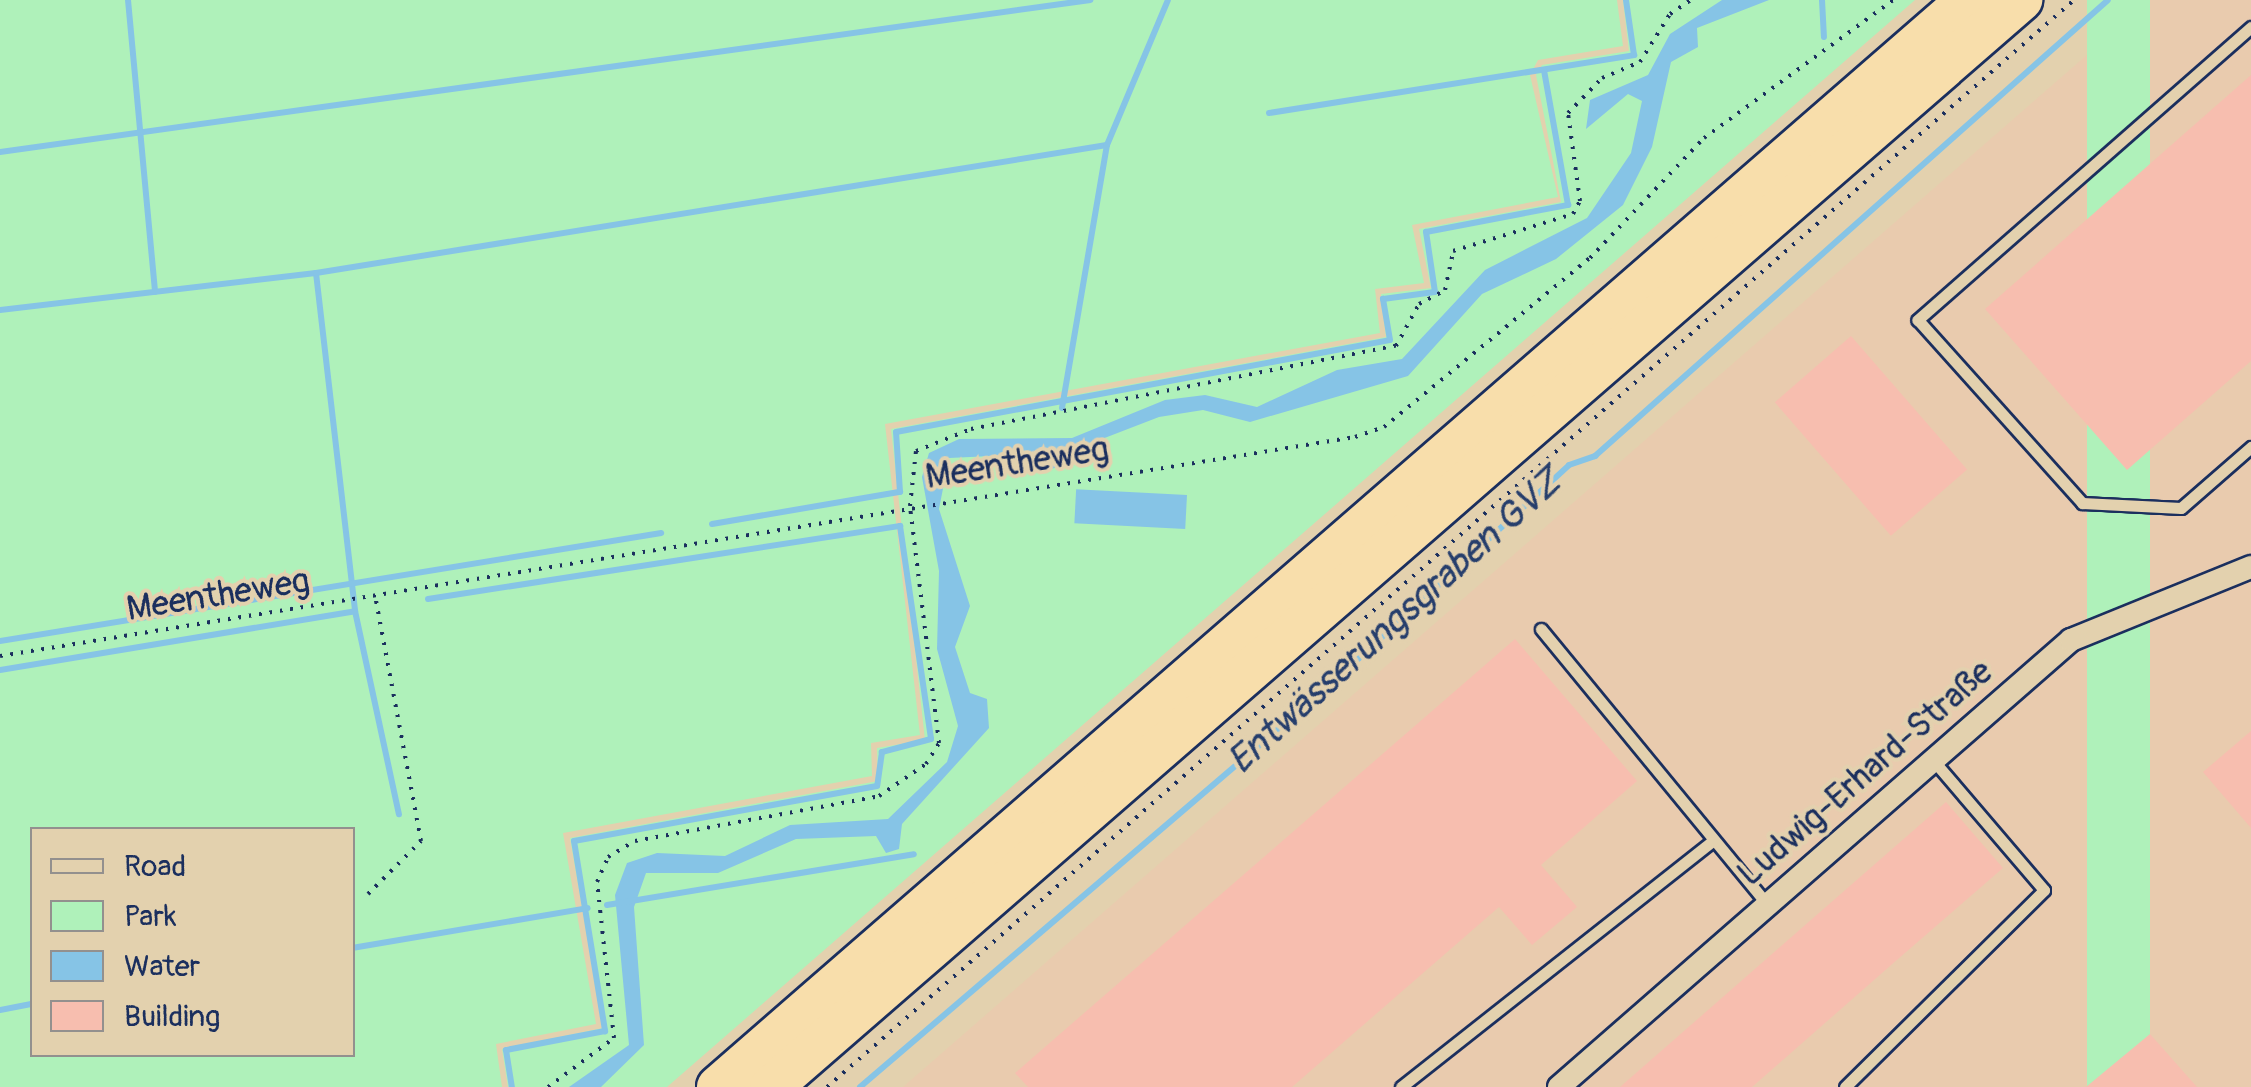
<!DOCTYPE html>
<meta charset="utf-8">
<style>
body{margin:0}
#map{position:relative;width:2251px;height:1087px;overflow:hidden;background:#e3d1ae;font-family:Pangolin,sans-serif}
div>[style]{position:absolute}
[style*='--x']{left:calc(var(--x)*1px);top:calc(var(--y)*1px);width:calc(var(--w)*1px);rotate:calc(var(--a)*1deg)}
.built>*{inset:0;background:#e9cbae}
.green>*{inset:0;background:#aff1ba;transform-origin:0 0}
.water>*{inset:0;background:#86c4e6;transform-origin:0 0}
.stream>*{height:6px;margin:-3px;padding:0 3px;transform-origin:3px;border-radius:3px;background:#86c4e6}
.building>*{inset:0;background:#f7beaf;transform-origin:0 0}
.path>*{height:4px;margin-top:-2px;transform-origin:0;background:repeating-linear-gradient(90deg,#1b2f5e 0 2.5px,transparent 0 10.5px)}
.roads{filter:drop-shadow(2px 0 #1b2f5e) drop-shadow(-2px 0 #1b2f5e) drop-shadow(0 2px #1b2f5e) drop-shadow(0 -2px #1b2f5e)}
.lane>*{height:11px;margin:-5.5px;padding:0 5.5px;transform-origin:5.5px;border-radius:5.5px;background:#e3d1ae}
.street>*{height:22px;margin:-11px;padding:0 11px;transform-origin:11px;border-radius:11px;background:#e3d1ae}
.highway>*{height:42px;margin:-21px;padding:0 21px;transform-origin:21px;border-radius:21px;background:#f8deab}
span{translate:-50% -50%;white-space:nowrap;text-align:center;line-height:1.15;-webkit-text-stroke:8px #e3d1ae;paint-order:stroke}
.street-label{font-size:35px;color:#1b2f5e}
.water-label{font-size:38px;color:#263e6c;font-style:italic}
.legend{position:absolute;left:30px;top:827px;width:325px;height:230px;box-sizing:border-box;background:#e3d1ae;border:2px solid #93908e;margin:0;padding:12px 18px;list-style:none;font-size:30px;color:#1b2f5e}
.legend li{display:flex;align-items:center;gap:20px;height:50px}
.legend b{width:50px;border:2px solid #93908e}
</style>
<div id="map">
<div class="built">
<div style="clip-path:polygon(2150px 0,2251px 0,2251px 1087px,903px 1087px)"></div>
</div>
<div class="green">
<div style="clip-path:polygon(evenodd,0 0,1617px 0,1623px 46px,1538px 60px,1530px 75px,1558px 197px,1412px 225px,1424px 283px,1375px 289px,1380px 333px,885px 424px,920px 735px,871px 743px,872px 776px,563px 833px,596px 1024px,496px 1044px,502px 1087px,0 1087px,0 0,32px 830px,352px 830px,352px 1054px,32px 1054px,32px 830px)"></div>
<div style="clip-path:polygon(1623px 0,1915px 0,667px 1087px,508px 1087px,502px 1049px,603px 1028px,570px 838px,878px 781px,877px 748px,925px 740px,891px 429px,1386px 337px,1381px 294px,1431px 288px,1419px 229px,1561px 202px,1536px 75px,1542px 65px,1629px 51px)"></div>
<div style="left:2087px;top:0;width:63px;height:1655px"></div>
</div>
<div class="water">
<div style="clip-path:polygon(1722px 0,1769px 0,1697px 28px,1698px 47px,1671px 62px,1652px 147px,1623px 205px,1556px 259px,1482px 294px,1408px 376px,1250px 422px,1203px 410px,1159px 417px,1089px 444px,1084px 461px,1038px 472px,1034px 460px,1013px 455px,949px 458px,939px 509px,970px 606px,955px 647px,970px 693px,987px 699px,989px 728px,902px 824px,899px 849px,886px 853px,876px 836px,796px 839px,718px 873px,646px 873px,634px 907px,644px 1045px,601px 1087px,569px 1087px,629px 1045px,615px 895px,627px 863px,657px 853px,725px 856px,790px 825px,888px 819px,947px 762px,958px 726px,937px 649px,939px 571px,922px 477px,929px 453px,959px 439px,1072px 438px,1165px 400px,1205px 395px,1257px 407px,1337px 370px,1402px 359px,1485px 270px,1587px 218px,1631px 153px,1642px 101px,1628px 94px,1586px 129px,1590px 100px,1648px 75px,1670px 34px)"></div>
<div style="left:1187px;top:495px;width:34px;height:111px;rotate:93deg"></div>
</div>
<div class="stream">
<div style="--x:128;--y:0;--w:293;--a:84.7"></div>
<div style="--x:1822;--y:0;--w:37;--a:87"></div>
<div style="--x:1269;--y:113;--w:370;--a:-9"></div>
<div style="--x:1634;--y:55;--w:56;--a:-98.3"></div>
<div style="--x:0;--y:152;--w:1101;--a:-7.94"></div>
<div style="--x:316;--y:273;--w:340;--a:83.4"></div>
<div style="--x:355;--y:611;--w:208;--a:77.8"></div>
<div style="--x:0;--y:310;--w:318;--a:-6.7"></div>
<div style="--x:316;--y:273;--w:801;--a:-9.19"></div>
<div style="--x:1062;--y:408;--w:267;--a:-80.3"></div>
<div style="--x:1107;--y:145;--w:157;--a:-67.2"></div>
<div style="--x:712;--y:524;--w:191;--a:-9.7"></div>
<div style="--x:900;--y:492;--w:60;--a:-93.8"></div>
<div style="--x:896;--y:432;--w:502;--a:-10.55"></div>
<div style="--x:1390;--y:340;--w:42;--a:-99.7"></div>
<div style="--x:1383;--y:299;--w:52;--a:-7.7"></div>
<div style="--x:1435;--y:292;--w:61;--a:-98.5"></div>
<div style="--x:1426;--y:232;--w:145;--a:-10.8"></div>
<div style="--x:1568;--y:205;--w:137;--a:-100.1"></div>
<div style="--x:428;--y:599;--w:478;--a:-8.8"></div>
<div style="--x:900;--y:526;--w:215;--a:81.7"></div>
<div style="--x:931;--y:739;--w:51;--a:165.1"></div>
<div style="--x:882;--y:752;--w:34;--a:98"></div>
<div style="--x:877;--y:786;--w:308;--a:169.7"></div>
<div style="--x:574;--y:841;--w:193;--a:80.7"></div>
<div style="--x:605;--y:1031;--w:101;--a:169.1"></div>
<div style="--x:506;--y:1050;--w:37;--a:81"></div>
<div style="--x:0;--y:641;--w:670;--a:-9.28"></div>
<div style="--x:0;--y:670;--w:360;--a:-9.4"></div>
<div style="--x:607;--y:905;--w:311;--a:-9.4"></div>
<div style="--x:352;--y:948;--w:239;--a:-9.6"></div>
<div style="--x:0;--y:1010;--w:33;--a:-11"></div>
<div style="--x:860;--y:1087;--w:620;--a:-40.55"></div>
<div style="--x:1331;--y:684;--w:323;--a:-42.6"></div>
<div style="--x:1569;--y:465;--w:28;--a:-19"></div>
<div style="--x:1595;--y:456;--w:686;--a:-41.63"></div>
</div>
<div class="building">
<div style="clip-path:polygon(2251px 75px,2251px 361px,2127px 470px,1985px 309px)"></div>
<div style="left:1851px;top:336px;width:177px;height:101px;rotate:49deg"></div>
<div style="clip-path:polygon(1515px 639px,1637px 781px,1541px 865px,1577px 907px,1532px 945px,1499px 907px,1292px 1087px,1028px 1087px,1015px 1073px)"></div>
<div style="clip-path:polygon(2251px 731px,2251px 828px,2203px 772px)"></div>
<div style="clip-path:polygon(1946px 802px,2003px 868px,1898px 959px,1752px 1087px,1620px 1087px)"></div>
<div style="clip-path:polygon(2150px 1034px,2197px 1087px,2086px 1087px)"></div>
</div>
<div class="path">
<div style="--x:0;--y:656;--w:1373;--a:-9.18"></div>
<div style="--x:1355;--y:437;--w:31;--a:-19"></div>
<div style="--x:1384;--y:427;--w:266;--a:-39.4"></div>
<div style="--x:1590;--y:258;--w:166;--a:-46.5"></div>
<div style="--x:1704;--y:138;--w:234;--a:-36.1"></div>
<div style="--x:368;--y:894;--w:75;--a:-45"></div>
<div style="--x:421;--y:841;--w:250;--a:-100.6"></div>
<div style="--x:548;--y:1087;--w:82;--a:-36.6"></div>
<div style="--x:614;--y:1038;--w:157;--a:-96.2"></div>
<div style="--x:597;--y:882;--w:27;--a:-66"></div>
<div style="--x:608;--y:857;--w:31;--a:-31"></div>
<div style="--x:635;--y:841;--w:248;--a:-10.4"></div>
<div style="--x:879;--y:796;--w:57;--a:-34.2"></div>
<div style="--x:926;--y:764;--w:25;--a:-58"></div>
<div style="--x:939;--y:743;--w:239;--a:-97"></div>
<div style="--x:910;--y:506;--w:55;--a:-83.8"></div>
<div style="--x:916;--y:451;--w:59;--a:-21.8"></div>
<div style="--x:971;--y:429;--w:433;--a:-11.1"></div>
<div style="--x:1396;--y:346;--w:48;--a:-61.3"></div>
<div style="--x:1419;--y:304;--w:30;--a:-28"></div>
<div style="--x:1445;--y:290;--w:40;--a:-78"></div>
<div style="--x:1453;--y:251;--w:126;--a:-17.1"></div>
<div style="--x:1573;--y:214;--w:15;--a:-62"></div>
<div style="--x:1580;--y:201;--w:89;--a:-97.8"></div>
<div style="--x:1568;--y:113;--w:49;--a:-45.8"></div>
<div style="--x:1602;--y:78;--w:41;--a:-22.8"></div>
<div style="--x:1640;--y:62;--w:57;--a:-58"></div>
<div style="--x:1670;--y:14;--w:25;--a:-34"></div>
<div style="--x:827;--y:1087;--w:1654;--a:-41.08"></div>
</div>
<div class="roads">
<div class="lane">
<div style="--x:2251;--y:27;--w:444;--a:138.7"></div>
<div style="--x:1918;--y:320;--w:246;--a:48.1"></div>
<div style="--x:2082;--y:503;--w:99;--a:2.9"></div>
<div style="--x:2181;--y:508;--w:93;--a:-41.1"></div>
<div style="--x:1541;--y:629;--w:357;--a:50.6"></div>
<div style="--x:1401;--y:1087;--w:395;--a:-38.3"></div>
<div style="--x:1845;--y:1087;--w:280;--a:-44.7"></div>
<div style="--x:2044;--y:890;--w:171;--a:-130.5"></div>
</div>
<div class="street">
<div style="--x:1559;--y:1087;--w:680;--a:-41.12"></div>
<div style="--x:2071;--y:640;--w:194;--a:-22.1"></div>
</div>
<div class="highway">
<div style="--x:718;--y:1087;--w:1657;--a:-41.01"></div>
<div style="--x:771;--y:1087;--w:1657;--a:-41.01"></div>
</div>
</div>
<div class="street-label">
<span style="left:1017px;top:463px;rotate:-9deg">Meentheweg</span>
<span style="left:218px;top:595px;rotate:-9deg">Meentheweg</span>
<span style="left:1865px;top:773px;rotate:-41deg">Ludwig-Erhard-Straße</span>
</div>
<div class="water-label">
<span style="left:1395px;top:622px;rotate:-42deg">Entwässerungsgraben GVZ</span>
</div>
<ul class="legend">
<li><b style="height:12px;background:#e3d1ae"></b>Road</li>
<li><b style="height:28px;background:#aff1ba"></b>Park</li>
<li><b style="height:28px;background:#86c4e6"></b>Water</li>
<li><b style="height:28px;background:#f7beaf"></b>Building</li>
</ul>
</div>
